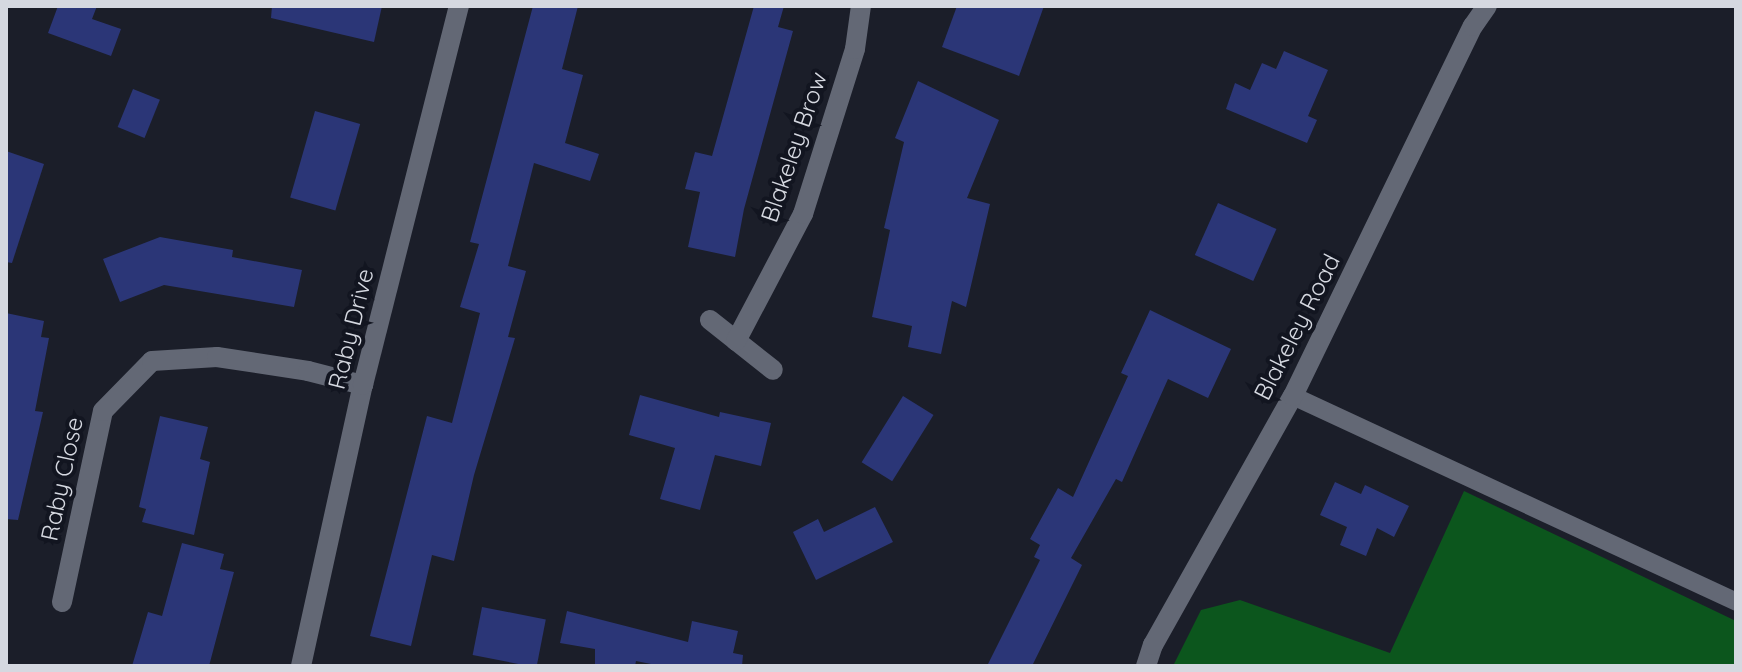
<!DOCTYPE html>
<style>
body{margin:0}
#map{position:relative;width:1742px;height:672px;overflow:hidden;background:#1b1e29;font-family:Quicksand,sans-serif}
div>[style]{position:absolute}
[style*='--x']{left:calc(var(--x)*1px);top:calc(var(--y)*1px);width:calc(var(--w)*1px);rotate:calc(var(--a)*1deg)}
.forest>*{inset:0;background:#0c561d}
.building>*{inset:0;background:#2b3677;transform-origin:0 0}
.lane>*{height:18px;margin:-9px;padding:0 9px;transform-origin:9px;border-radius:9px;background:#636875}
.street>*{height:20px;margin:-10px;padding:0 10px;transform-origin:10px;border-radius:10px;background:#636875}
span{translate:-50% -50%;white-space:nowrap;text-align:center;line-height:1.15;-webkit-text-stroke:8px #121520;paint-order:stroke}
.street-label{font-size:24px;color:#d5d8e0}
.frame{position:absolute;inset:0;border:8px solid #d5d8e0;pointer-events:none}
</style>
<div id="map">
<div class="forest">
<div style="clip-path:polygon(1464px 491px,1736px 621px,1736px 666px,1173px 666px,1201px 610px,1240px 600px,1390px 653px)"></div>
</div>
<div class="building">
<div style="clip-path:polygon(58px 6px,97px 6px,92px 19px,121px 29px,111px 56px,48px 33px)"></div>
<div style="clip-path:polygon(272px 6px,382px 6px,374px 42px,271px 18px)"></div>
<div style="clip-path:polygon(533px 6px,578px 6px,562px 69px,583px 75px,565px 143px,599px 154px,590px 181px,534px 163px,508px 266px,526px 271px,508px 337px,515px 338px,474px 475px,454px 561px,432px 555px,411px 646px,370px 636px,427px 416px,452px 423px,480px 313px,460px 307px,479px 244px,470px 242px)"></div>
<div style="clip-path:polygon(754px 6px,784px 6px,778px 27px,793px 31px,744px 209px,735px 257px,688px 247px,700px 192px,685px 189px,695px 152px,712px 156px)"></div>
<div style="clip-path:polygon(957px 6px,1044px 6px,1019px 76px,942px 47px)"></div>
<div style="clip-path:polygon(1284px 51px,1328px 70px,1308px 116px,1317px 120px,1307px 143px,1226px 109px,1235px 83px,1250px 90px,1262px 63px,1276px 69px)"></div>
<div style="clip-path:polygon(918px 81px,999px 120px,967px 198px,990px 204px,966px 307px,952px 301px,941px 354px,908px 347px,912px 326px,872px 317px,890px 230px,884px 228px,904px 142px,895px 138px)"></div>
<div style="left:133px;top:89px;width:29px;height:41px;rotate:22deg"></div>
<div style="left:315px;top:111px;width:47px;height:90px;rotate:16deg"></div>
<div style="clip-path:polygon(6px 151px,44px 164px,12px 263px,6px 262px)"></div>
<div style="left:1218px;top:203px;width:64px;height:57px;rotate:24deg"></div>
<div style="clip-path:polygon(160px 237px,233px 250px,232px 257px,302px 270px,294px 307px,164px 285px,120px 302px,103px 259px)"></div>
<div style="clip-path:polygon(1150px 310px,1231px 349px,1208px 398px,1168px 379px,1122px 482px,1116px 479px,1071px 558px,1082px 565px,1032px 666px,987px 666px,1040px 560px,1034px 557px,1040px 545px,1030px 539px,1058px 488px,1073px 497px,1128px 376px,1121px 373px)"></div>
<div style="clip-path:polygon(6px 313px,44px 321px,41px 337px,49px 338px,35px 411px,43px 412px,18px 520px,6px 519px)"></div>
<div style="clip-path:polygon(640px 395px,719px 417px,720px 412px,771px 423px,761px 466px,715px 455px,700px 510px,660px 499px,675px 448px,629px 435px)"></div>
<div style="left:903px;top:396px;width:36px;height:78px;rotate:32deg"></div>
<div style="clip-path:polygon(160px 416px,208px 427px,200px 459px,210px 462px,194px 535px,142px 522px,146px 509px,139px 507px)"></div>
<div style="clip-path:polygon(1335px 482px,1361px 494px,1365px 485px,1409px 506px,1394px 537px,1377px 528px,1366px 556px,1340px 545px,1347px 527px,1320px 515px)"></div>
<div style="clip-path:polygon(875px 507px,893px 542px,816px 580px,793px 532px,818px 519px,824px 532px)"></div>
<div style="clip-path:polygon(182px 543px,224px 554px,220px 569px,234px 572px,209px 666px,132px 666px,148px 612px,162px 616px)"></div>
<div style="left:482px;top:607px;width:65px;height:49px;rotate:11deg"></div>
<div style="clip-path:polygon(567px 611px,688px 642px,692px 621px,738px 631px,733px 653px,743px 655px,742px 666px,661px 666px,636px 661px,635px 666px,595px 666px,595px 649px,560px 643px)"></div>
</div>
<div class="lane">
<div style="--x:1293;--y:396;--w:489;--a:24.9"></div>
</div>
<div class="street">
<div style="--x:710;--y:320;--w:80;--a:38.4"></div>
<div style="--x:736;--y:341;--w:144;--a:-62.2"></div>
<div style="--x:803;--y:214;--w:173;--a:-72.5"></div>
<div style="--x:855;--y:49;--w:43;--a:-82.1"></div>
<div style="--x:62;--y:602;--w:195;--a:-77.9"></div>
<div style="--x:103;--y:411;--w:70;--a:-45.6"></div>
<div style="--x:152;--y:361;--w:65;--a:-3.5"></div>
<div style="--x:217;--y:357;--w:92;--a:8.7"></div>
<div style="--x:308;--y:371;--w:57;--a:14.3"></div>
<div style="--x:301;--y:666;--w:288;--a:-77.6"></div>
<div style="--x:363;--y:385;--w:391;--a:-75.8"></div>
<div style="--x:1146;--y:666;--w:22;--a:-72"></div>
<div style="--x:1153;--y:645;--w:286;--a:-60.7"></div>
<div style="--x:1293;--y:396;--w:411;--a:-64.1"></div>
<div style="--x:1473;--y:26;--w:24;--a:-55"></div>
</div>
<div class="street-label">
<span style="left:794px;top:147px;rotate:-71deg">Blakeley Brow</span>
<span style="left:1297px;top:327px;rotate:-63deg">Blakeley Road</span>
<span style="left:351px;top:329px;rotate:-76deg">Raby Drive</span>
<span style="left:62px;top:479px;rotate:-78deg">Raby Close</span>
</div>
<div class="frame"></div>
</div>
